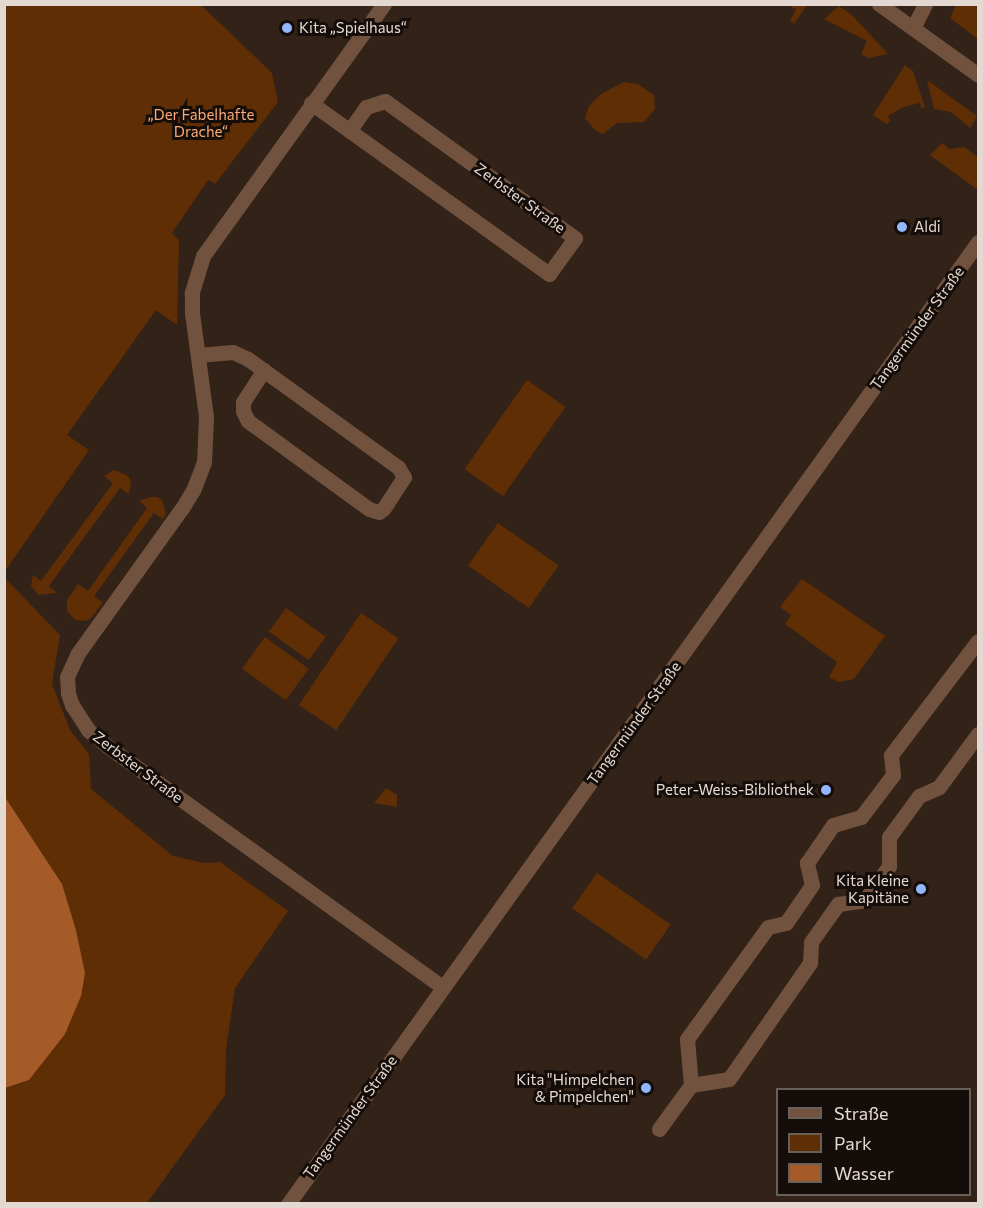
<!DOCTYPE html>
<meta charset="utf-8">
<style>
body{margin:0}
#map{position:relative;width:983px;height:1208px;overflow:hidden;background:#322218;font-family:Commissioner,sans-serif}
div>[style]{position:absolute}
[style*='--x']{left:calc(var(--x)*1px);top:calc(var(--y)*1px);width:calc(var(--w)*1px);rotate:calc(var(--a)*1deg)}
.green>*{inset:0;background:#602e04;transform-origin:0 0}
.water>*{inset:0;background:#a55b28}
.minor>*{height:15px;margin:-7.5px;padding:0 7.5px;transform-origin:7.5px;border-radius:7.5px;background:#71523e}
.dots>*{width:16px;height:16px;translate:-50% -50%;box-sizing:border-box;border:3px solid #150d09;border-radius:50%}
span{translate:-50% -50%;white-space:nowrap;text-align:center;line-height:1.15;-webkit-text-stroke:6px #150d09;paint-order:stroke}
.poi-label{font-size:15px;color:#e4d9d2}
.left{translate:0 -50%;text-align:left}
.right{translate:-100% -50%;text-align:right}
.park-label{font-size:15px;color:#fbaa77}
.street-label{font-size:15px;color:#e4d9d2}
.frame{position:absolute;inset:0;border:6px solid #e4d9d2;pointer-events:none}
.legend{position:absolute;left:776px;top:1088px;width:195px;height:108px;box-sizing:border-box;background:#150d09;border:2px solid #685f59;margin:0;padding:8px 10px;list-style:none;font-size:18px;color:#e4d9d2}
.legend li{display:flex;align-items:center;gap:12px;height:30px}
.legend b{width:30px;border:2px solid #685f59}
</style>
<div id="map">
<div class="green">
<div style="clip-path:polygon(4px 5px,201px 5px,272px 73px,278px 102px,215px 184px,208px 180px,172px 233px,179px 240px,177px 325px,156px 310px,67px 435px,89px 450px,5px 571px)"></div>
<div style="clip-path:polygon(787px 5px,807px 5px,794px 24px,790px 21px,796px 9px)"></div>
<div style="clip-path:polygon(956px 5px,978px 5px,978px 39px,950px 18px)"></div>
<div style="clip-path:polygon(839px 6px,852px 15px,888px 54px,868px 58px,861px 54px,867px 41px,824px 19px)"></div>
<div style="clip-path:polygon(905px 65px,913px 71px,925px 107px,921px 108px,920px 103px,903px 107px,888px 116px,890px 121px,887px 124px,873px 115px)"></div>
<div style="clip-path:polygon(927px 80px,977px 116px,970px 128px,951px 112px,934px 109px)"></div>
<div style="clip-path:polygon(624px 82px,638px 84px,654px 95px,655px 109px,644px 122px,617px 123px,603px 134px,595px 130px,585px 118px,589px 106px,601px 94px)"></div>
<div style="clip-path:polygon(942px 143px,950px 149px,964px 147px,978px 157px,978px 190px,930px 155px)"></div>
<div style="left:527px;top:380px;width:47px;height:109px;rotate:35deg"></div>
<div style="clip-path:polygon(114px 470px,128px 476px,131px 481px,129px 494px,120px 488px,49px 586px,57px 593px,39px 595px,31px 586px,33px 575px,41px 581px,113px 483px,104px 476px)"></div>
<div style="clip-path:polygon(150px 497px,157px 497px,162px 500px,166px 514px,163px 519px,154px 513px,94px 596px,103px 602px,92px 617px,86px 621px,75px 620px,67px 611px,67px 600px,78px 584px,88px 591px,147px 508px,139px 501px)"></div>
<div style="left:498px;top:523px;width:74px;height:52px;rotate:35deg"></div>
<div style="clip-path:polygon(4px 577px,60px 635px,52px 684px,70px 730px,89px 754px,91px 789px,173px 856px,204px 863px,220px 862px,288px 911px,235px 988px,226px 1049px,225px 1095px,147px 1203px,5px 1203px,5px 1088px,29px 1080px,85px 973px,76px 930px,62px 884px,5px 797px)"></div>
<div style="clip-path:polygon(802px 579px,885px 636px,854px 679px,839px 682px,829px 677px,837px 662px,785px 624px,791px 615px,780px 607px)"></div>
<div style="left:286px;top:608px;width:49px;height:29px;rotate:36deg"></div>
<div style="left:361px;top:613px;width:45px;height:111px;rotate:34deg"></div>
<div style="left:265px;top:637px;width:54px;height:39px;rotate:36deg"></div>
<div style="clip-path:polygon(386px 788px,397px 795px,397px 807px,374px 803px)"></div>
<div style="left:597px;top:873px;width:90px;height:43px;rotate:35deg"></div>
</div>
<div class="water">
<div style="clip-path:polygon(5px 797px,62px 884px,76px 930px,85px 973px,81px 996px,65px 1034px,29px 1080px,5px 1088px)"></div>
</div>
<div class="minor">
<div style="--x:384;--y:4;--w:310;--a:125.7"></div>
<div style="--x:203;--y:256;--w:39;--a:107"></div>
<div style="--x:192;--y:293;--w:20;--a:90"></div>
<div style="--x:192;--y:313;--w:105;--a:82.3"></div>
<div style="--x:206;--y:417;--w:45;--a:92.5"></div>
<div style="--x:204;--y:462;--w:30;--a:111"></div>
<div style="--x:193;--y:490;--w:21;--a:121"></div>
<div style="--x:182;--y:508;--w:178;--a:125.6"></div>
<div style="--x:78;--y:653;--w:26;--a:115"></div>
<div style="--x:67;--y:677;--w:16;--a:86"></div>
<div style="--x:68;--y:693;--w:13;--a:72"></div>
<div style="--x:72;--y:705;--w:30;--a:57"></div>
<div style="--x:88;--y:730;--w:25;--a:40"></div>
<div style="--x:107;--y:746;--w:413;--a:35.7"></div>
<div style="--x:879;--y:4;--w:122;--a:35.6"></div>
<div style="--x:913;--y:28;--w:27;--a:-63"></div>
<div style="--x:311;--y:103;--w:293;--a:35.7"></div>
<div style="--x:549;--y:274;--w:44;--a:-54.2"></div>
<div style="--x:575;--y:238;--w:234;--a:-144.2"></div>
<div style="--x:385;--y:101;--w:20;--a:162"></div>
<div style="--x:366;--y:107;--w:29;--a:125"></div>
<div style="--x:198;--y:355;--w:35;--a:-5"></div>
<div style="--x:233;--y:352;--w:17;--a:25"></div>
<div style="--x:248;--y:359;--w:185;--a:35.8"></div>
<div style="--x:398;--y:467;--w:12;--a:59"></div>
<div style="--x:404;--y:477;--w:37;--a:123"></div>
<div style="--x:384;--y:508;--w:6;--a:141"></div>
<div style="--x:379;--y:512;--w:10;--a:-163"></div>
<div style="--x:369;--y:509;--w:150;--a:-144"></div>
<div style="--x:248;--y:421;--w:11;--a:-117"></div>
<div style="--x:243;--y:411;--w:9;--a:-90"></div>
<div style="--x:243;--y:402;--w:38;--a:-57"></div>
<div style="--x:691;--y:1085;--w:46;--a:-95"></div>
<div style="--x:687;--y:1039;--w:138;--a:-54.1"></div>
<div style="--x:768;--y:927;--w:18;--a:-13"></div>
<div style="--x:786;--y:923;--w:46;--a:-55.6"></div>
<div style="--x:812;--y:885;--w:23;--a:-103"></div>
<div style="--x:807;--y:863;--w:46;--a:-55.6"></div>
<div style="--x:833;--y:825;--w:29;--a:-16"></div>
<div style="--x:861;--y:817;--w:53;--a:-52.7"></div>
<div style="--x:893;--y:775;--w:20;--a:-96"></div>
<div style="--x:891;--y:755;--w:143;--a:-52.7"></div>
<div style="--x:659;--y:1129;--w:54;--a:-54"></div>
<div style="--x:691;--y:1085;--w:38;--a:-9"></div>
<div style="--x:729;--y:1079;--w:141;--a:-55.1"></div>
<div style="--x:810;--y:963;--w:21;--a:-87"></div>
<div style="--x:811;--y:942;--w:47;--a:-54.6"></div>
<div style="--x:838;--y:904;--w:27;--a:-8"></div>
<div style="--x:865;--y:900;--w:42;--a:-54.8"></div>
<div style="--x:889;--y:866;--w:29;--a:-90"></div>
<div style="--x:889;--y:837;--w:51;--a:-53.8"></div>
<div style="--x:919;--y:796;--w:22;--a:-24"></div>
<div style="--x:939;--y:787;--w:66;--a:-53.7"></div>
<div style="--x:288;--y:1204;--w:1184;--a:-54.35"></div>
</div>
<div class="dots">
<div style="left:287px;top:28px;background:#92b7fd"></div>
<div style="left:902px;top:227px;background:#92b7fd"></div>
<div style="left:826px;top:790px;background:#92b7fd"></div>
<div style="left:921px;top:889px;background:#92b7fd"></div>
<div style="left:646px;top:1088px;background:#92b7fd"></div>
</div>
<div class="poi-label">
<span class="left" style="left:299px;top:28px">Kita „Spielhaus“</span>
<span class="left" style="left:914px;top:227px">Aldi</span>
<span class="right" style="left:814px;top:790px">Peter-Weiss-Bibliothek</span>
<span class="right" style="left:909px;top:889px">Kita Kleine<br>Kapitäne</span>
<span class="right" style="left:634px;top:1088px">Kita "Himpelchen<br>&amp; Pimpelchen"</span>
</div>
<div class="park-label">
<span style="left:201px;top:123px">„Der Fabelhafte<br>Drache“</span>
</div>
<div class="street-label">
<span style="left:520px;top:198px;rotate:36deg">Zerbster Straße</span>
<span style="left:917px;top:328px;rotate:-54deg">Tangermünder Straße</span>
<span style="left:634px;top:723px;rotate:-54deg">Tangermünder Straße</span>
<span style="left:138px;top:767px;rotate:37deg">Zerbster Straße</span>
<span style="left:350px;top:1117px;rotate:-54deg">Tangermünder Straße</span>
</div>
<div class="frame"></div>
<ul class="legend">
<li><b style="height:8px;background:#71523e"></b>Straße</li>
<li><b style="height:16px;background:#602e04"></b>Park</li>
<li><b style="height:16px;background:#a55b28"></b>Wasser</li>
</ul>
</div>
